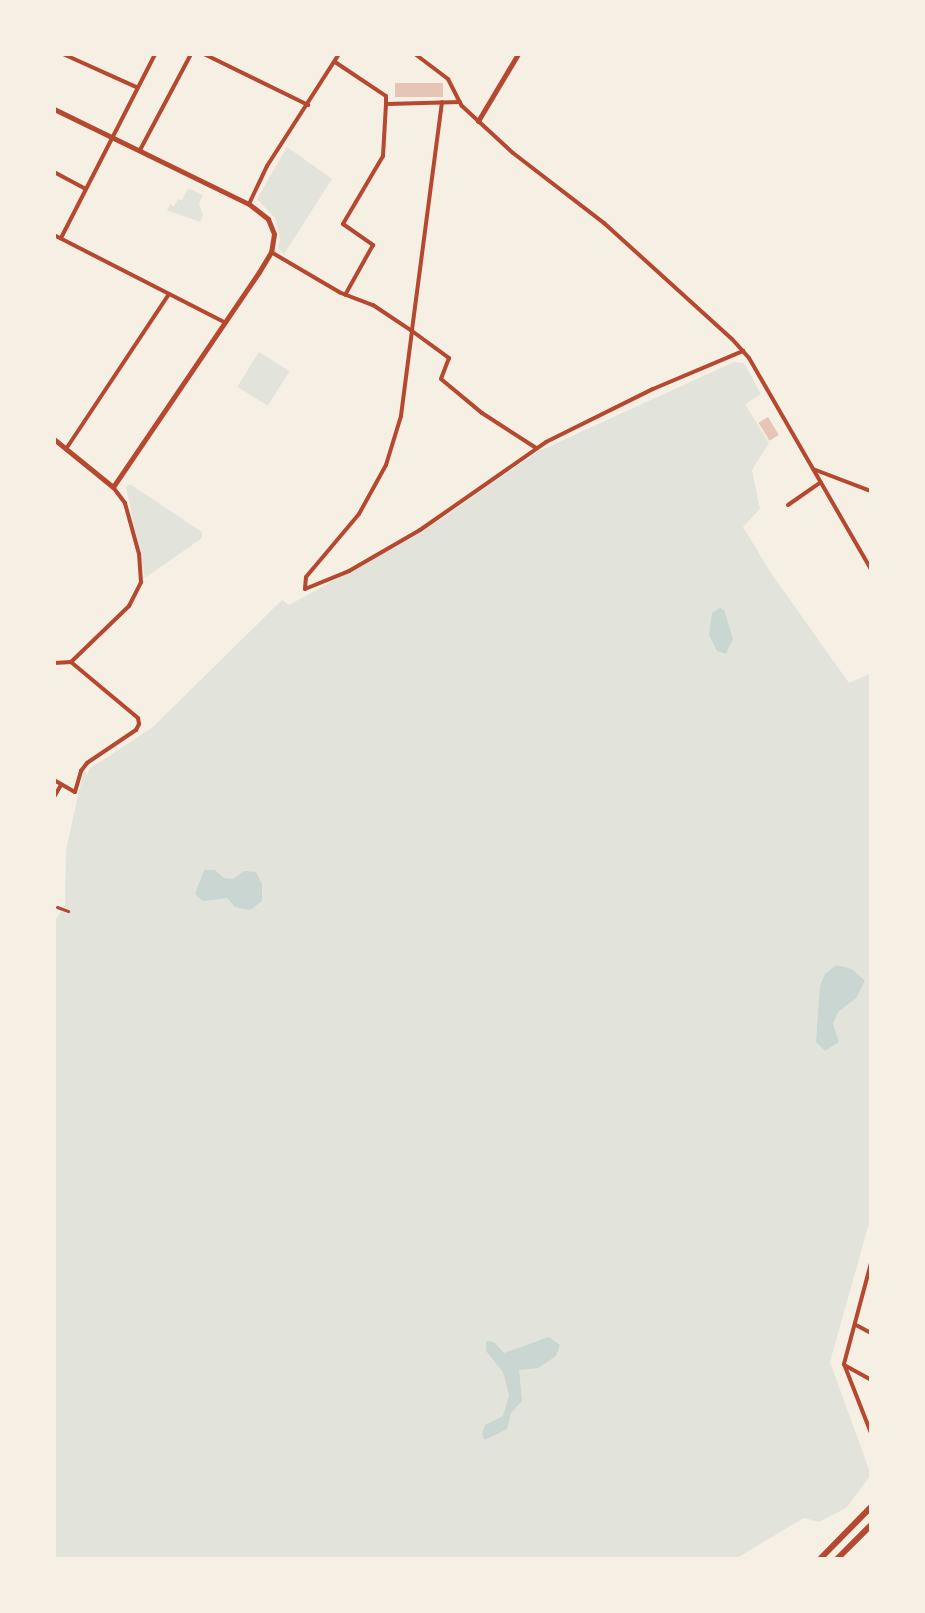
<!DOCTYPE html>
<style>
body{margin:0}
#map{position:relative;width:925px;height:1613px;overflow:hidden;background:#f6efe4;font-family:"Varela Round",sans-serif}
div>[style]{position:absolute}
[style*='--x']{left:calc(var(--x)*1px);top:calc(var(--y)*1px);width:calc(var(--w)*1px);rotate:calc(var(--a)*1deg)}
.green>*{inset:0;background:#e2e4dc;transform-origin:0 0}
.water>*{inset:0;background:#c9d6d2}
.building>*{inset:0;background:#e6c5b7;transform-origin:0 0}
.pedestrian>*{height:3px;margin:-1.5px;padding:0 1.5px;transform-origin:1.5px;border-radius:1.5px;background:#b5482f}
.minor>*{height:4px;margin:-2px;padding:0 2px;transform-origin:2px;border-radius:2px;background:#b5482f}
.tertiary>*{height:5px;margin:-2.5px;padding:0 2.5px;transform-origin:2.5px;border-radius:2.5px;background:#b5482f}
.primary>*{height:6px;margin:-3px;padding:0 3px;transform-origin:3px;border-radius:3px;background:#b5482f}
span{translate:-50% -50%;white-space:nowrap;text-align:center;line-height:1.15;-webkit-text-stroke:8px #f6efe4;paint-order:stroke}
.frame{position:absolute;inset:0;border:56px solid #f6efe4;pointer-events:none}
</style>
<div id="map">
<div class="green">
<div style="clip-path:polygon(287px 147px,332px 179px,284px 254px,278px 248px,280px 239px,275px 218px,257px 199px)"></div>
<div style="clip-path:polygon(188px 188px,203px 195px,199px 204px,203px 215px,200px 222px,167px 210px,170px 204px,174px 206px,178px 199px,182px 200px)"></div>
<div style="left:259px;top:352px;width:36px;height:41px;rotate:32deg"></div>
<div style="clip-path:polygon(734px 362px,744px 363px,761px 394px,745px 404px,769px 443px,752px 470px,760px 509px,743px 527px,771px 573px,849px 683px,871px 673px,871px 1216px,830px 1362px,871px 1475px,846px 1508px,819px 1522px,804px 1518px,735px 1559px,54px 1559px,54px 922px,65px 905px,66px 850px,84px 769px,87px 775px,89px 769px,153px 727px,282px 600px,289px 605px,419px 534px,539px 451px)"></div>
<div style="clip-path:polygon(130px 484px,202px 532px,202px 538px,145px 578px,126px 487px)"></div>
</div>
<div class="water">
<div style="clip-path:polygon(720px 608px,724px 610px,733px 639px,726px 654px,717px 651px,709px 635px,712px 613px)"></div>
<div style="clip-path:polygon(204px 870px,215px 870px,224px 878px,233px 879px,244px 871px,256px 872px,262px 884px,262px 901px,250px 910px,235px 907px,227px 898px,203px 901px,195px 894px)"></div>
<div style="clip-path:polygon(836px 965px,852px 969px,865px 981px,856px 998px,838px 1012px,833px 1024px,839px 1042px,825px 1051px,816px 1042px,820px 986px,825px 974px)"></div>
<div style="clip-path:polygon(549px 1337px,560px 1345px,556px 1356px,538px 1368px,519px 1370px,522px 1401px,511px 1413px,507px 1429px,485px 1440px,482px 1435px,485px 1425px,503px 1416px,509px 1395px,503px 1372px,486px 1351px,486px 1341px,494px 1342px,504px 1353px)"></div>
</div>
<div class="building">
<div style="left:443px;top:83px;width:14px;height:48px;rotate:90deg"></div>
<div style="left:768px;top:417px;width:21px;height:11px;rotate:59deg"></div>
</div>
<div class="pedestrian">
<div style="--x:57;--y:907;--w:12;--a:20"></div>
</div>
<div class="minor">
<div style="--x:63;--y:54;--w:80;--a:24.3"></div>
<div style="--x:204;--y:54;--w:116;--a:26.1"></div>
<div style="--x:415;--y:54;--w:41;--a:37.1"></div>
<div style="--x:448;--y:79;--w:30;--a:63"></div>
<div style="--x:462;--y:106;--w:69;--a:42.7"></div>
<div style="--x:513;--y:153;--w:115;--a:37.6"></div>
<div style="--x:604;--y:223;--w:173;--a:42.2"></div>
<div style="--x:732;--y:339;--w:25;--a:48"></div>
<div style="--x:749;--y:358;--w:244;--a:60"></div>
<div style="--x:335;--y:62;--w:61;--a:33.7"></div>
<div style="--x:386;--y:96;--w:8;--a:90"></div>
<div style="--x:386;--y:104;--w:52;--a:93.3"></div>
<div style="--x:383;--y:156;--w:79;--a:120.5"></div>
<div style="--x:343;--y:224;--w:37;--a:35"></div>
<div style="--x:373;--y:245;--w:57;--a:119.2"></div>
<div style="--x:442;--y:102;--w:231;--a:97.5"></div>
<div style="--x:412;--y:331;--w:46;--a:36.1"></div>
<div style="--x:449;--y:358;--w:22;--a:111"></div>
<div style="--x:441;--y:379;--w:53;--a:39.7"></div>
<div style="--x:482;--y:413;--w:64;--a:32.9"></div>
<div style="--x:387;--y:104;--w:73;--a:-1.6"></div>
<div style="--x:140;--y:150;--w:109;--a:-62"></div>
<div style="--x:54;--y:172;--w:36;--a:28"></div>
<div style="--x:249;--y:204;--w:42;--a:-64.7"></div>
<div style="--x:267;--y:166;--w:133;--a:-57.3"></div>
<div style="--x:54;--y:235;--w:191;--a:27.1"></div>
<div style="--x:61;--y:238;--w:207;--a:-62.9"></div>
<div style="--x:271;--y:252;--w:81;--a:30.4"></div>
<div style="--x:341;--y:293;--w:34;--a:21"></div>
<div style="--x:373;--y:305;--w:47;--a:33.7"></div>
<div style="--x:412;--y:331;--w:86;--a:97.4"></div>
<div style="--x:401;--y:416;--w:51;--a:107"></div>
<div style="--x:386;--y:465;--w:56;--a:118.9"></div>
<div style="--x:359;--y:514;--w:82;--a:130.1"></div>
<div style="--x:306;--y:577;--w:12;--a:95"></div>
<div style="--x:305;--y:589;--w:48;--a:-22.2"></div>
<div style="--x:349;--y:571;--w:82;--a:-30"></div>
<div style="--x:420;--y:530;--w:154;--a:-34.9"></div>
<div style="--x:546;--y:442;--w:119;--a:-26.4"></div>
<div style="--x:653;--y:389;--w:98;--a:-22.9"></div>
<div style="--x:66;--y:449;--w:186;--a:-56.4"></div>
<div style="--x:813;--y:469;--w:62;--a:20.8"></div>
<div style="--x:788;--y:505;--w:40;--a:-34.9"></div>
<div style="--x:54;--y:663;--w:17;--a:-3"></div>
<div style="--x:71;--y:662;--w:81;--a:-44"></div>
<div style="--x:129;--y:606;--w:27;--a:-63"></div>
<div style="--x:141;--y:582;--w:28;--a:-94"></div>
<div style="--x:139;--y:554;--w:53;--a:-105.4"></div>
<div style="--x:125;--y:503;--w:20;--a:-127"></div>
<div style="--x:54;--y:780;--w:24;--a:30"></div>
<div style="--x:75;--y:792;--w:22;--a:-74"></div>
<div style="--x:81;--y:771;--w:10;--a:-53"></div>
<div style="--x:87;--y:763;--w:59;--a:-34"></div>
<div style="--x:136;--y:730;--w:7;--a:-63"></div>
<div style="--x:139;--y:724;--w:6;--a:-99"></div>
<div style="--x:138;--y:718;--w:87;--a:-140.1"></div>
<div style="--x:54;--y:797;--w:14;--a:-60"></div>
<div style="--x:871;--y:1263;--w:105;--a:105"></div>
<div style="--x:844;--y:1364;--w:74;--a:68.6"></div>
<div style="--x:856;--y:1325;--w:17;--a:28"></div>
<div style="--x:846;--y:1366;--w:29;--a:29"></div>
<div style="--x:870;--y:1559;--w:1;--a:-45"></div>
</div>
<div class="tertiary">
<div style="--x:54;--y:109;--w:217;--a:26"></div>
<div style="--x:249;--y:204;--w:24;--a:38"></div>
<div style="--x:268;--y:219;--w:16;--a:68"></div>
<div style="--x:274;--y:234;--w:18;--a:99"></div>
<div style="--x:271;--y:252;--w:23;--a:121"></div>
<div style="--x:259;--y:272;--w:260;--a:124.2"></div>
<div style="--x:113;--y:487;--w:76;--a:-140.9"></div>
<div style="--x:478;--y:121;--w:78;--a:-59.2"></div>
</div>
<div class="primary">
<div style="--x:820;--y:1559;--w:73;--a:-45.6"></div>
<div style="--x:837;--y:1559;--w:48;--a:-45"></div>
</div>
<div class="frame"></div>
</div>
